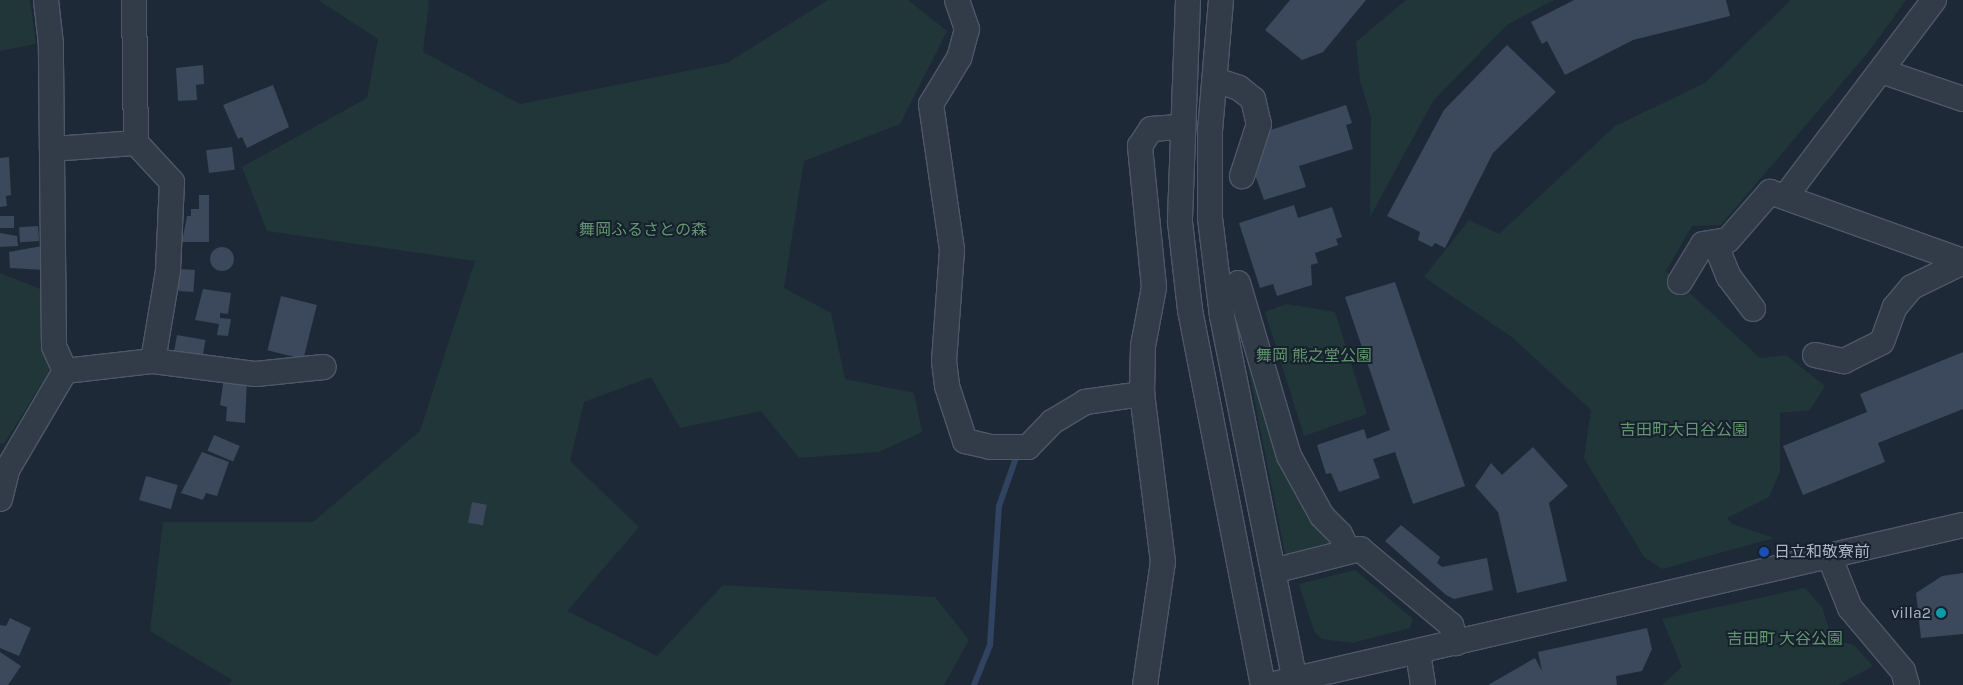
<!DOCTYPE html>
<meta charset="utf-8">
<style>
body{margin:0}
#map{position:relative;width:1963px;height:685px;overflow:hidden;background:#1e2938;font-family:Karla,"Noto Sans JP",sans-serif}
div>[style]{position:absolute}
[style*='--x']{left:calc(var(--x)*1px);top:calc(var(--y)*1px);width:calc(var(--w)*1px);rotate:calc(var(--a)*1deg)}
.green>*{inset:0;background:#203639}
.stream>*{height:6px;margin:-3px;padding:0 3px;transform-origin:3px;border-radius:3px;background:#304461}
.building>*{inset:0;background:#3c485b;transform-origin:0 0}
.round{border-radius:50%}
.roads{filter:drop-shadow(1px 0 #4f5867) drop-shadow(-1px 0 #4f5867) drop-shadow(0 1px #4f5867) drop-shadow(0 -1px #4f5867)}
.minor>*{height:24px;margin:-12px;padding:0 12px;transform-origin:12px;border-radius:12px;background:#323b48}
.dots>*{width:14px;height:14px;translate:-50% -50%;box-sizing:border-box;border:2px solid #17202d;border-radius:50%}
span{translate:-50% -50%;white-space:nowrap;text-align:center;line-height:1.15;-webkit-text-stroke:4px #17202d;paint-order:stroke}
.park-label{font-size:16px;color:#62976f}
.poi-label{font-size:16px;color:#acb5c6}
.left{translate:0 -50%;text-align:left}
.right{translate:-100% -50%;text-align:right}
</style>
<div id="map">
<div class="green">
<div style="clip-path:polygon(0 0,30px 0,36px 44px,0 51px)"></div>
<div style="clip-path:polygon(318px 0,429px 0,423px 52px,520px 104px,727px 63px,828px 0,908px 0,947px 31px,900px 124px,804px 161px,784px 288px,831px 313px,845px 379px,914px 393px,922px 432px,879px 452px,799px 458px,761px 411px,680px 428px,651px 377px,584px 402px,570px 461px,639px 527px,567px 611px,657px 656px,723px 585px,935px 597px,969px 640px,944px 685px,229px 685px,232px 680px,150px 631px,163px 522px,313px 522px,420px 431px,475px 261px,267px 231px,242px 167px,367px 98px,378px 39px)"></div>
<div style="clip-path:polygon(1406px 0,1554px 0,1508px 24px,1433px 101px,1370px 217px,1371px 117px,1360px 81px,1356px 42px)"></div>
<div style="clip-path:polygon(1791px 0,1906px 0,1870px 50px,1721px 225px,1692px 226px,1666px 271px,1760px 358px,1786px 355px,1825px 386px,1810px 410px,1780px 413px,1780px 471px,1769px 497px,1727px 518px,1732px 524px,1774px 538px,1662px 569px,1644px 557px,1584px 458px,1591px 410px,1513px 338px,1424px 277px,1469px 220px,1499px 234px,1615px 126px,1705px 83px)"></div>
<div style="clip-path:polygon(0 273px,40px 289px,49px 372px,4px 444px,0 443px)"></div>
<div style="clip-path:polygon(1286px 304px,1335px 312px,1367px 414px,1304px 436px,1265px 312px)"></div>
<div style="clip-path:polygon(1244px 347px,1276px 446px,1331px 539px,1330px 545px,1291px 557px,1285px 553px)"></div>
<div style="clip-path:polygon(1355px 570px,1413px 619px,1410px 628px,1352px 643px,1322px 639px,1314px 631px,1299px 584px)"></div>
<div style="clip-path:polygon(1805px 588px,1822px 607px,1832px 639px,1854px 645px,1873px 666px,1838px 685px,1662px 685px,1682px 667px,1662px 619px)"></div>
</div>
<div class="stream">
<div style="--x:974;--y:685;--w:43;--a:-68.2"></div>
<div style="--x:990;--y:645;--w:139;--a:-86.3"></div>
<div style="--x:999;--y:506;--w:57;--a:-70.6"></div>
</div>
<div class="building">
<div style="clip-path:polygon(1290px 0,1366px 0,1323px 52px,1302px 60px,1265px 30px)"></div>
<div style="clip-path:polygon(1574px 0,1726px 0,1730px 16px,1633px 40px,1565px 75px,1547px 41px,1542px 44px,1531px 22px)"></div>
<div style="clip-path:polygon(1507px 45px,1556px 92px,1493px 153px,1445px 248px,1435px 243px,1432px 247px,1418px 240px,1420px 232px,1387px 216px,1444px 110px)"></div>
<div style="clip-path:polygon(203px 65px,204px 84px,196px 85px,197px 100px,178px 101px,176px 68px)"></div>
<div style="clip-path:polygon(273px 85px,289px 127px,247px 148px,242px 137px,238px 139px,223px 105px)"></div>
<div style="clip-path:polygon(1346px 105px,1352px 123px,1346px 125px,1353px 149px,1299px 166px,1306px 187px,1264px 200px,1254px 172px,1268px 131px)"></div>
<div style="left:232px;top:147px;width:23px;height:26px;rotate:83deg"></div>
<div style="clip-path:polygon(9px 157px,11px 195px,6px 196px,7px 206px,0 207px,0 158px)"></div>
<div style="clip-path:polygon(199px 195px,209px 195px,209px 242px,182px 242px,187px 216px,191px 216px,191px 209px,199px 209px)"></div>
<div style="clip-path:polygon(1294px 205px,1298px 218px,1332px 207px,1342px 237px,1336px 239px,1338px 245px,1315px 253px,1318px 263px,1311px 265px,1312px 285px,1277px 296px,1273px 284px,1260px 288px,1239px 223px)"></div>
<div style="left:14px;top:216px;width:12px;height:14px;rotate:90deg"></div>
<div style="left:38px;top:226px;width:15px;height:19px;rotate:86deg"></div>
<div style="clip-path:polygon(0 233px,17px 236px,18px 246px,0 247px)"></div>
<div style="clip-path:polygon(42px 246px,44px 270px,10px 268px,9px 252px)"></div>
<div class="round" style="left:210px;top:247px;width:24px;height:24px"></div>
<div style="left:180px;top:269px;width:15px;height:22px;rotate:4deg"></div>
<div style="clip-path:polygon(1395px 282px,1465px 486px,1413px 504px,1395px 452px,1373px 459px,1380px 478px,1339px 492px,1331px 473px,1326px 474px,1317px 445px,1364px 429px,1367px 439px,1390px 430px,1345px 297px)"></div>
<div style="clip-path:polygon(203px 289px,231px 293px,228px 314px,220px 313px,220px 318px,231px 319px,228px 336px,217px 335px,219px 324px,195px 320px)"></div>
<div style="left:281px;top:296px;width:37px;height:56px;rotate:14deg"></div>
<div style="left:177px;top:335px;width:29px;height:16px;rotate:10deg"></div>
<div style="clip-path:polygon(1963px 352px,1963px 409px,1878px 443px,1885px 462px,1803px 495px,1783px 446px,1867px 412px,1860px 394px)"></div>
<div style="clip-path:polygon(224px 377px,247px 379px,245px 423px,226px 421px,227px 407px,220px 405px)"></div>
<div style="left:214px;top:435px;width:28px;height:17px;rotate:23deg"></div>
<div style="clip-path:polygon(1533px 447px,1568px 486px,1549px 503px,1567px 581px,1517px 593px,1498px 512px,1475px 486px,1491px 463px,1502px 475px)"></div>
<div style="clip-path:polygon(202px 452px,229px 462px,217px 496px,206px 493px,203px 500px,181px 493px)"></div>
<div style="left:146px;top:476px;width:33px;height:25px;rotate:16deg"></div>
<div style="left:472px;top:502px;width:15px;height:21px;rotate:11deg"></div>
<div style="clip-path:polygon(1401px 525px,1440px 557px,1437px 563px,1442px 567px,1487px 558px,1493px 590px,1454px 599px,1446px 595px,1385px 541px)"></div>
<div style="clip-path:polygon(1963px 573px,1963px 634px,1921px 638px,1916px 593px,1942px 576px)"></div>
<div style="clip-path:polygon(10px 618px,31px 628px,19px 656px,0 648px,0 625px,6px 626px)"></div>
<div style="clip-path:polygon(1647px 628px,1652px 649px,1642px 671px,1616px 676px,1617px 685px,1488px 685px,1535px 658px,1542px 671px,1538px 652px)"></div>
<div style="clip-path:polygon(0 652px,21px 666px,8px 685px,0 685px)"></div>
</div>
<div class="roads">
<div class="minor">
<div style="--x:957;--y:0;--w:31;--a:71"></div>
<div style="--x:967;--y:29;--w:30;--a:105"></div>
<div style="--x:959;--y:58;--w:54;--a:121.3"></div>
<div style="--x:931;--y:104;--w:148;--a:81.8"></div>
<div style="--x:952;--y:250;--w:111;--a:94.1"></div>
<div style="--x:944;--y:361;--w:25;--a:83"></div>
<div style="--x:947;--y:386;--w:58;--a:71.9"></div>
<div style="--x:965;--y:441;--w:26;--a:13"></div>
<div style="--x:990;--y:447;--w:38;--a:0"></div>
<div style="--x:1028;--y:447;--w:35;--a:-46"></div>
<div style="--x:1052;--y:422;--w:39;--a:-31"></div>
<div style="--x:1085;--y:402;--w:58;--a:-8"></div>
<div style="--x:1188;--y:0;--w:222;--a:92.1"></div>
<div style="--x:1180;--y:222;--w:89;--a:83.5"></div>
<div style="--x:1190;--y:310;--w:382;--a:79"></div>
<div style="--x:1221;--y:0;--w:130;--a:94.8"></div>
<div style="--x:1210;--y:130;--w:88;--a:90"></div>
<div style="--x:1210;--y:218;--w:99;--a:83"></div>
<div style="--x:1222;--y:316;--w:376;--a:78.7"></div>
<div style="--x:1884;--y:72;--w:83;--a:18.9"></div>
<div style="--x:1215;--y:80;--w:25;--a:18"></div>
<div style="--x:1239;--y:88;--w:18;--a:38"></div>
<div style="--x:1253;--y:99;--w:26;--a:77"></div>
<div style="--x:1259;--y:124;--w:55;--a:108.1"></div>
<div style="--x:136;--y:143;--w:53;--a:47.3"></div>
<div style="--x:172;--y:182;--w:89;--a:92.6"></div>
<div style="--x:168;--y:271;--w:91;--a:99.5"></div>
<div style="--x:52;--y:149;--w:84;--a:-4.1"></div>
<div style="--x:136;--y:143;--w:143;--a:-90.8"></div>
<div style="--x:1785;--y:197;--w:247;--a:-52.9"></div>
<div style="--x:1715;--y:243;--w:37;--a:68"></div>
<div style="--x:1729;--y:277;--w:40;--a:53"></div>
<div style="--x:1680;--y:282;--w:44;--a:-58.8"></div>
<div style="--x:1703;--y:244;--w:25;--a:-9"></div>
<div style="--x:1728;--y:240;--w:64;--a:-48.8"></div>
<div style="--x:1770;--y:192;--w:205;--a:19.7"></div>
<div style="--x:1238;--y:283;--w:180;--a:73.6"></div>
<div style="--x:1289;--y:456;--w:68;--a:61.2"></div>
<div style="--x:1322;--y:516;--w:25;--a:45"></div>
<div style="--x:1340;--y:534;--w:17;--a:65"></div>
<div style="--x:1815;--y:355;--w:30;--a:12"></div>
<div style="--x:1844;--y:361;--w:42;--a:-26.6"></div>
<div style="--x:1882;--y:342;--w:37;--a:-70"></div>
<div style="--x:1895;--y:307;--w:26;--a:-50"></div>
<div style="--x:1912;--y:287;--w:57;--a:-26.1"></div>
<div style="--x:65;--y:371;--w:89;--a:-6.5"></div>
<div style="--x:153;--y:361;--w:104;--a:7.2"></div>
<div style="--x:256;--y:374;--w:68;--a:-5.9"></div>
<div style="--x:0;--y:499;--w:30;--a:-76"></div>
<div style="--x:7;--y:470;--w:115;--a:-59.6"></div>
<div style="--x:65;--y:371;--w:27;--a:-114"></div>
<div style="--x:54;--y:346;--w:302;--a:-90.6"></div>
<div style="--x:51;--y:44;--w:44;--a:-96.5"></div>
<div style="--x:1830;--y:558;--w:54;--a:68.2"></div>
<div style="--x:1850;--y:608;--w:82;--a:49.9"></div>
<div style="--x:1903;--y:671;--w:15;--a:74"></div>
<div style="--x:1273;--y:571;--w:90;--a:-14.2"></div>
<div style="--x:1360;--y:549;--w:119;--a:39.9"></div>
<div style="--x:1451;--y:625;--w:19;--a:74"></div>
<div style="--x:1418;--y:653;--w:32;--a:81"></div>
<div style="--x:1145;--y:685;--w:124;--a:-81.7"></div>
<div style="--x:1163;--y:562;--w:169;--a:-97.1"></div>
<div style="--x:1142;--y:394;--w:48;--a:-88.8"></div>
<div style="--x:1143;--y:346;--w:60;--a:-79.4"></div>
<div style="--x:1154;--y:287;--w:142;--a:-95.7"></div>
<div style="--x:1140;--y:146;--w:20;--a:-57"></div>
<div style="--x:1151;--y:129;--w:31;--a:-4"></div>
<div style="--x:1270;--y:685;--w:711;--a:-13"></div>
</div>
</div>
<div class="dots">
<div style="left:1764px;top:552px;background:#1a4fb4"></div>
<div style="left:1941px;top:613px;background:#0f9aa8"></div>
</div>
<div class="park-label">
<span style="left:643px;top:230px">舞岡ふるさとの森</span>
<span style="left:1314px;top:356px">舞岡 熊之堂公園</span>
<span style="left:1684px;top:430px">吉田町大日谷公園</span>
<span style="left:1785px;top:639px">吉田町 大谷公園</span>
</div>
<div class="poi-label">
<span class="left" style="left:1774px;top:552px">日立和敬寮前</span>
<span class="right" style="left:1931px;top:613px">villa2</span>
</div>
</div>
